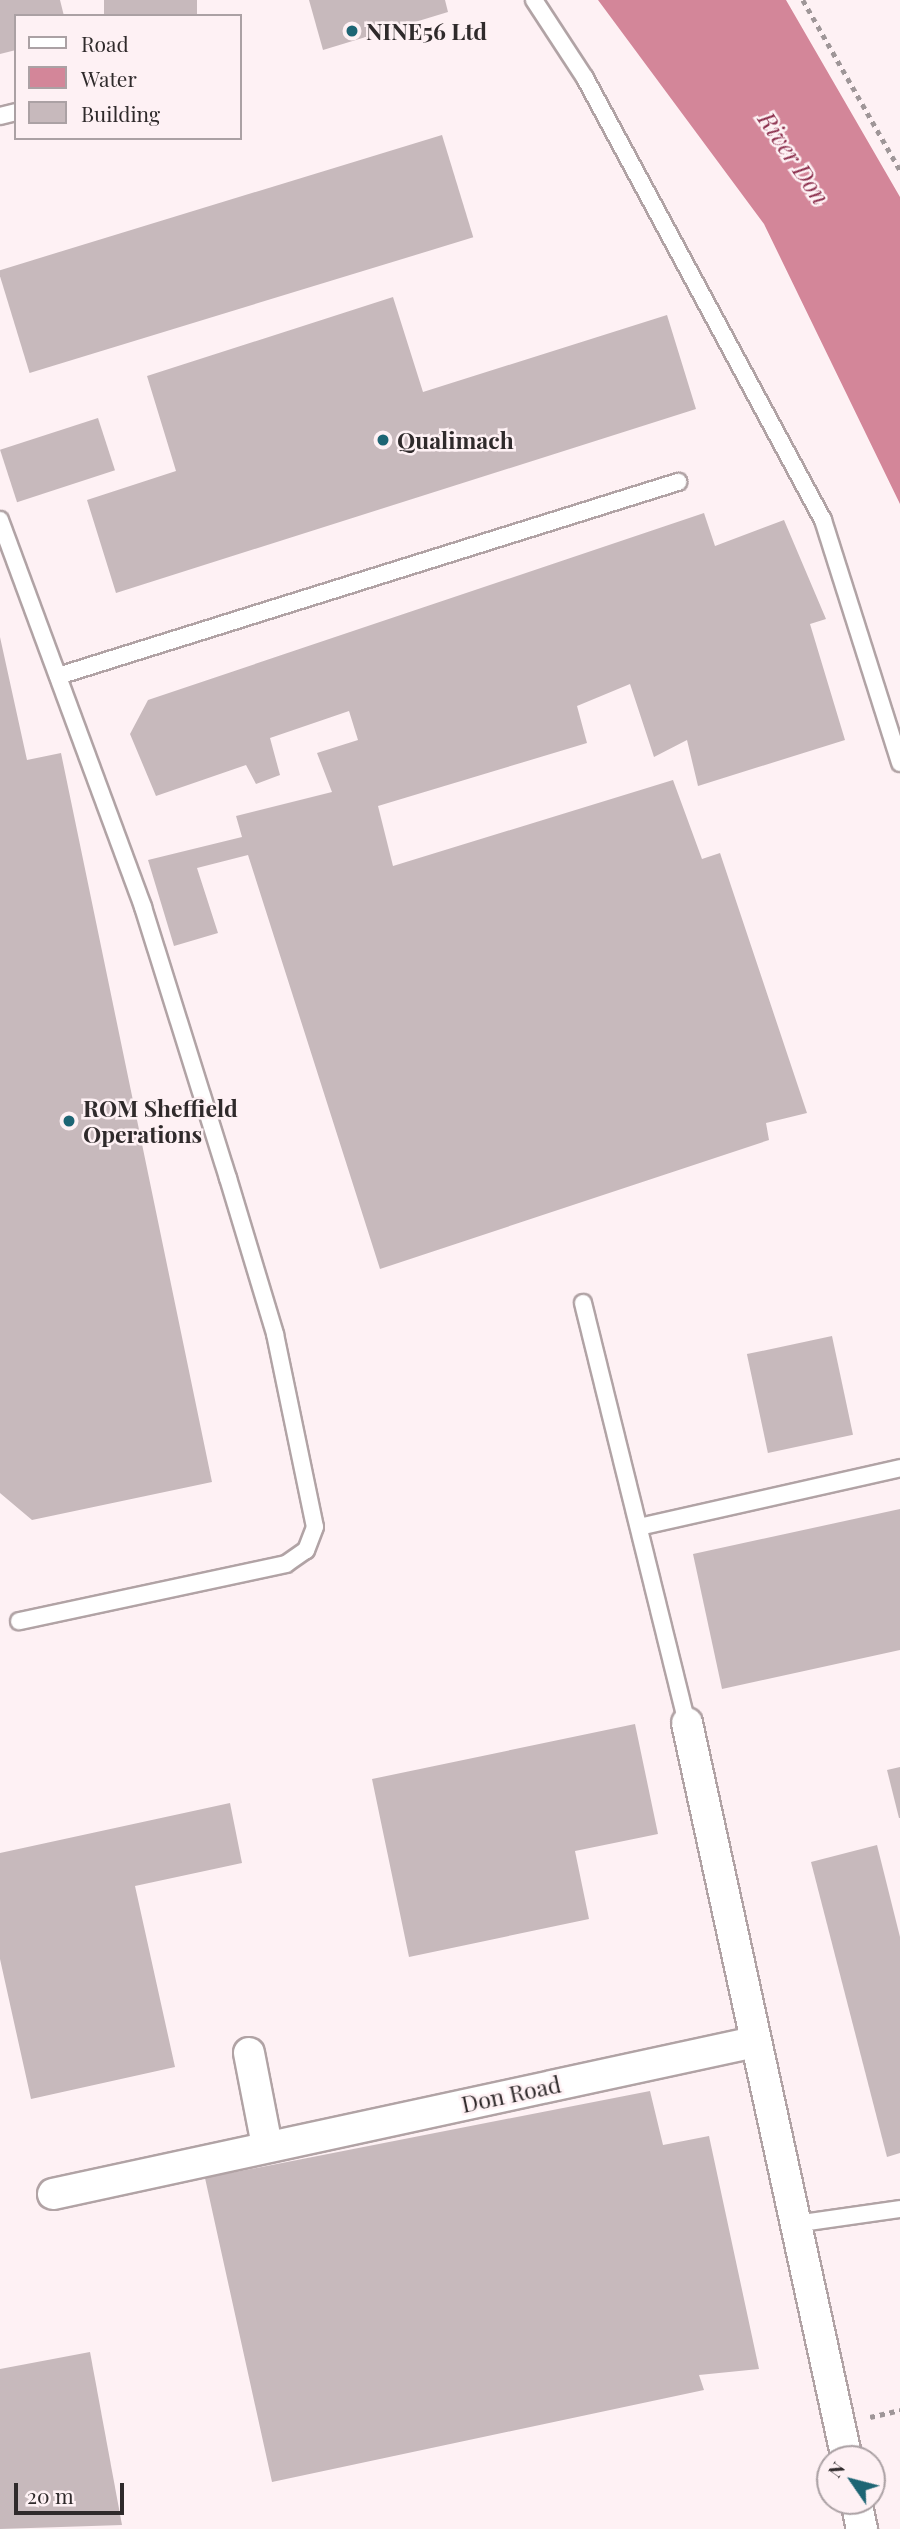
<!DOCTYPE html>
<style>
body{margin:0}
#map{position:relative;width:900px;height:2529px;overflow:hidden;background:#fef1f4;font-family:"Playfair Display",serif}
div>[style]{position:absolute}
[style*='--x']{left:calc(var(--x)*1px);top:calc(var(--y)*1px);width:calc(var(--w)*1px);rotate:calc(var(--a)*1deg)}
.water>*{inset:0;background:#d38699}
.building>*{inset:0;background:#c7b9bc;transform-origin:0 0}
.path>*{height:4.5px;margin-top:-2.25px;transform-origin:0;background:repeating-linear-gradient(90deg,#9f9698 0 5px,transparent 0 10px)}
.roads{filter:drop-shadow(2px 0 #b1a3a5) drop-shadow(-2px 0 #b1a3a5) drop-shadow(0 2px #b1a3a5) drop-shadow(0 -2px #b1a3a5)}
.service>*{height:16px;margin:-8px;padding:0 8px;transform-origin:8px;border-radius:8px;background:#fff}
.minor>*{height:30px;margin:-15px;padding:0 15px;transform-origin:15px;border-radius:15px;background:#fff}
.dots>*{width:19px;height:19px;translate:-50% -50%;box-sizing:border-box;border:4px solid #fef1f4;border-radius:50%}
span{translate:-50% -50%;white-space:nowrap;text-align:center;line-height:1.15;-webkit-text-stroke:5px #fef1f4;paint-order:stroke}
.poi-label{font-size:23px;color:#2f2a2b;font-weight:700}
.left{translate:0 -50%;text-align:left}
.street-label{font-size:23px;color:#2f2a2b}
.water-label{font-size:24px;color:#8b2f4d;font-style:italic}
.legend{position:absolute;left:14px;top:14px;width:228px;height:126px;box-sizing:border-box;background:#fef1f4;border:2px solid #aba1a4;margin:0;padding:9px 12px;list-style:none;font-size:21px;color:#2f2a2b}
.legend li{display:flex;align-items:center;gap:14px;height:35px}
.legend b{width:35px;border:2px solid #aba1a4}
.north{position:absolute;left:816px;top:2445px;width:70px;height:70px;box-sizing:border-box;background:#fef1f4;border:2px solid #aba1a4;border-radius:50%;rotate:305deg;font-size:19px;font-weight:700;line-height:28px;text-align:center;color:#2f2a2b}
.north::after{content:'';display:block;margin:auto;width:24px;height:32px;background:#1d6574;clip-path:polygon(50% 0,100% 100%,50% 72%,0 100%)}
.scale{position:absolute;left:14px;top:2483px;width:110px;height:32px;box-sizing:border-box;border:4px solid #2f2a2b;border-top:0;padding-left:9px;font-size:21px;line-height:24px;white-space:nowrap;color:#2f2a2b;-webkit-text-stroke:5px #fef1f4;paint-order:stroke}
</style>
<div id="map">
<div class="water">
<div style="clip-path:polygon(598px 0,786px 0,900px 197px,900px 504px,764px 224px)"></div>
</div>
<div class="building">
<div style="clip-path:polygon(0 0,60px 0,64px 16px,16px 16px,16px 50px,0 54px)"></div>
<div style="left:104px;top:0;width:93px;height:17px"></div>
<div style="clip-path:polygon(309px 0,445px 0,448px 12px,323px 50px)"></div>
<div style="left:442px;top:135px;width:107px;height:464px;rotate:73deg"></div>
<div style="clip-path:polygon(393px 297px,423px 392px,667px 315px,696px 409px,116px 593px,87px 500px,176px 471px,147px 376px)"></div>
<div style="left:98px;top:418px;width:55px;height:103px;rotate:72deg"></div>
<div style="clip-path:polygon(704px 513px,715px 546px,784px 520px,826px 619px,810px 624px,845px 740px,698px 786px,687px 740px,654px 757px,630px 684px,577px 706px,587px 743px,378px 806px,393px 866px,673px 780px,702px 859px,720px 853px,807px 1113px,766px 1123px,769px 1140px,380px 1269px,248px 855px,197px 868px,218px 933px,174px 946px,148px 860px,242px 837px,236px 816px,332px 792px,317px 753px,358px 740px,349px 711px,270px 738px,280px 775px,256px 784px,246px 765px,156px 796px,130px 734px,148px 700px)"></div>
<div style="clip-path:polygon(0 637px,27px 760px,61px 753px,212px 1482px,32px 1520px,0 1493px)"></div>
<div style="left:832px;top:1336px;width:101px;height:87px;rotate:78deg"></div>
<div style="clip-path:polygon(900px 1509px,900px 1650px,722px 1689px,693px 1554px)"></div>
<div style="clip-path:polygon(635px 1724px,658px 1834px,575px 1851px,589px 1919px,409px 1957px,372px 1779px)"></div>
<div style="clip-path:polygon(900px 1767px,900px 1818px,899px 1818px,887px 1770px)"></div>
<div style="clip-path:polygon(230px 1803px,242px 1863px,135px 1886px,175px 2067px,31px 2099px,0 1959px,0 1853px)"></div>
<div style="clip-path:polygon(877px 1845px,900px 1937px,900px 2153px,887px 2157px,811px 1862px)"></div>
<div style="clip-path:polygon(650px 2091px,663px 2145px,709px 2136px,759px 2369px,699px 2375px,704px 2390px,272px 2482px,205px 2178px)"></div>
<div style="clip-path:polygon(90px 2352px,122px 2525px,0 2529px,0 2369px)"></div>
</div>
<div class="path">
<div style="--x:803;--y:0;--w:196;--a:60.3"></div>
<div style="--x:870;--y:2417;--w:31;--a:-13"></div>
</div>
<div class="roads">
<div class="service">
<div style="--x:534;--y:0;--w:93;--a:56.8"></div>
<div style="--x:585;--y:78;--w:502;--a:61.7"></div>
<div style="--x:823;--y:520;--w:255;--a:72.4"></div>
<div style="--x:0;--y:116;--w:16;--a:-14"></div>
<div style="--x:0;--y:520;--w:413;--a:69.7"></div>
<div style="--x:143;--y:907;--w:284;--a:72.6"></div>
<div style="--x:228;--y:1178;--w:163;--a:73.2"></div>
<div style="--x:275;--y:1334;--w:197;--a:78.3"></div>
<div style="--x:315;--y:1527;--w:25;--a:111"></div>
<div style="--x:306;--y:1550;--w:24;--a:145"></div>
<div style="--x:286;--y:1564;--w:273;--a:167.9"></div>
<div style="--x:58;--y:676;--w:650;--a:-17.38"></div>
<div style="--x:583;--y:1303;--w:433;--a:76.1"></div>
<div style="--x:639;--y:1527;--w:268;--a:-12.7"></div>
<div style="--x:795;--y:2224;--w:106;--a:-8.1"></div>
</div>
<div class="minor">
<div style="--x:687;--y:1723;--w:753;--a:77.74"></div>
<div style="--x:249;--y:2053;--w:95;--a:79"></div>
<div style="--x:53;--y:2194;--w:718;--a:-12.22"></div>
<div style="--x:856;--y:2501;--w:29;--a:78"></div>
</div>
</div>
<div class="dots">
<div style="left:352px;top:31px;background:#1d6574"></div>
<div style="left:383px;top:440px;background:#1d6574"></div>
<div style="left:69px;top:1121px;background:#1d6574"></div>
</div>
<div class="poi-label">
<span class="left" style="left:366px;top:31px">NINE56 Ltd</span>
<span class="left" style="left:397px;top:440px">Qualimach</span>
<span class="left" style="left:83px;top:1121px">ROM Sheffield<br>Operations</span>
</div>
<div class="street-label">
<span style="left:511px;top:2094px;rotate:-12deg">Don Road</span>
</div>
<div class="water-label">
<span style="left:794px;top:158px;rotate:56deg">River Don</span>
</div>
<ul class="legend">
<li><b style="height:9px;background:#fff"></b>Road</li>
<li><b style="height:19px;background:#d38699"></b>Water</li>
<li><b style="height:19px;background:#c7b9bc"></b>Building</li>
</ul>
<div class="north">N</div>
<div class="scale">20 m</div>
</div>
